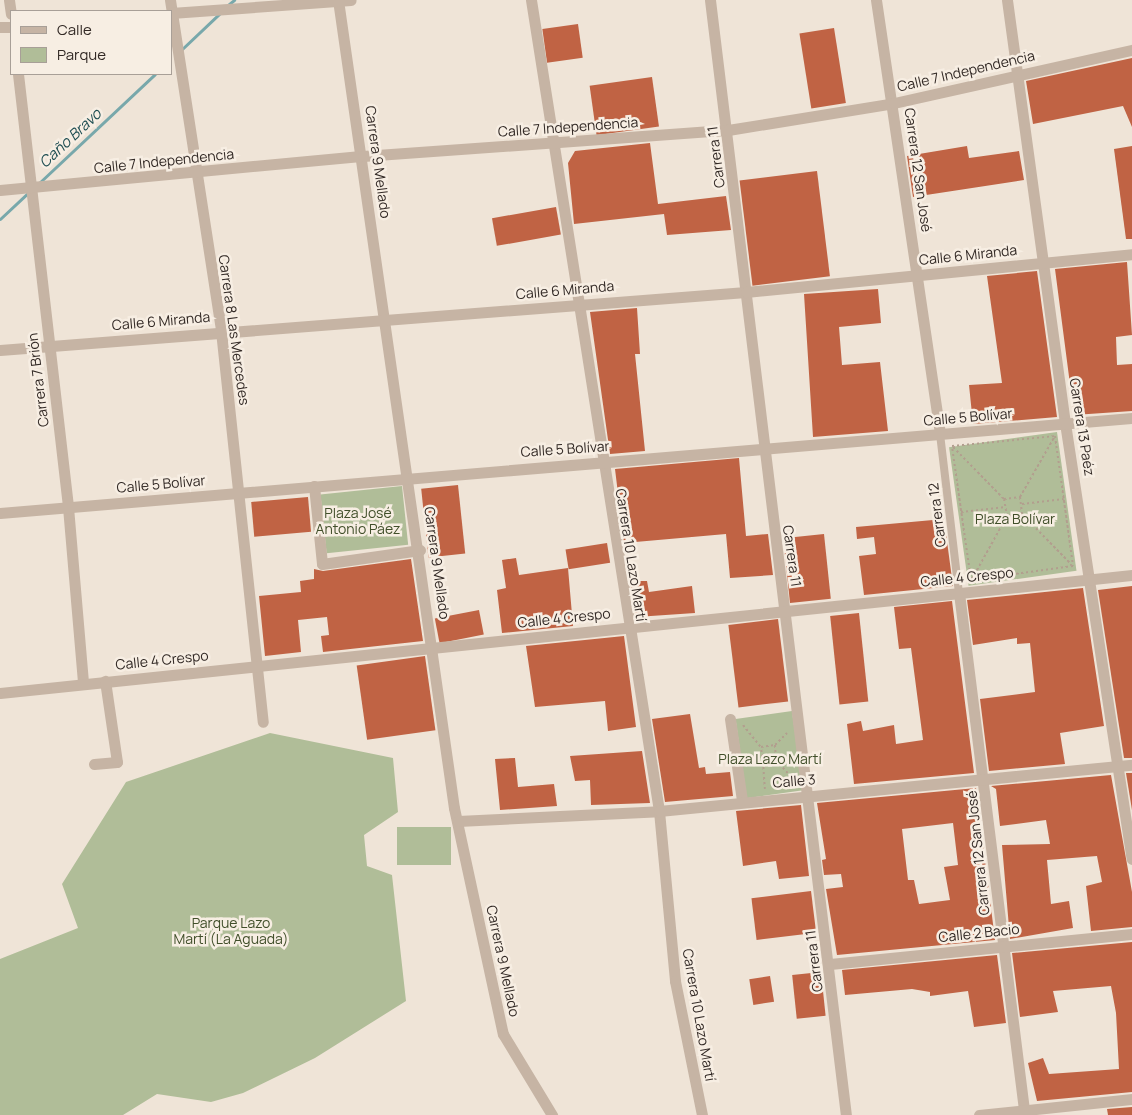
<!DOCTYPE html>
<meta charset="utf-8">
<style>
body{margin:0}
#map{position:relative;width:1132px;height:1115px;overflow:hidden;background:#efe4d7;font-family:Manrope,sans-serif}
div>[style]{position:absolute}
[style*='--x']{left:calc(var(--x)*1px);top:calc(var(--y)*1px);width:calc(var(--w)*1px);rotate:calc(var(--a)*1deg)}
.green>*{inset:0;background:#b0bd98;transform-origin:0 0}
.stream>*{height:3px;margin:-1.5px;padding:0 1.5px;transform-origin:1.5px;border-radius:1.5px;background:#78a8ab}
.building>*{inset:0;background:#c06344;transform-origin:0 0}
.path>*{height:2px;margin-top:-1px;transform-origin:0;background:repeating-linear-gradient(90deg,#b29e8e 0 2.5px,transparent 0 5px)}
.pedestrian>*{height:8px;margin:-4px;padding:0 4px;transform-origin:4px;border-radius:4px;background:#c6b4a4}
.minor>*{height:11px;margin:-5.5px;padding:0 5.5px;transform-origin:5.5px;border-radius:5.5px;background:#c6b4a4}
span{translate:-50% -50%;white-space:nowrap;text-align:center;line-height:1.15;-webkit-text-stroke:5px #f7eee3;paint-order:stroke}
.street-label{font-size:14px;color:#322925}
.park-label{font-size:14px;color:#414f2a}
.water-label{font-size:15px;color:#1d4d51;font-style:italic}
.legend{position:absolute;left:10px;top:10px;width:162px;height:65px;box-sizing:border-box;background:#f7eee3;border:1px solid #a89f97;margin:0;padding:6px 9px;list-style:none;font-size:15px;color:#322925}
.legend li{display:flex;align-items:center;gap:10px;height:25px}
.legend b{width:25px;border:1px solid #a89f97}
</style>
<div id="map">
<div class="green">
<div style="left:1057px;top:432px;width:140px;height:109px;rotate:82deg"></div>
<div style="left:402px;top:486px;width:59px;height:82px;rotate:84deg"></div>
<div style="left:792px;top:711px;width:80px;height:57px;rotate:82deg"></div>
<div style="clip-path:polygon(270px 733px,393px 758px,398px 812px,364px 835px,367px 866px,392px 875px,406px 1001px,315px 1058px,243px 1093px,211px 1102px,157px 1094px,123px 1115px,0 1115px,0 959px,78px 928px,62px 884px,126px 782px)"></div>
<div style="left:397px;top:827px;width:54px;height:38px"></div>
</div>
<div class="stream">
<div style="--x:228;--y:5;--w:8;--a:-40"></div>
<div style="--x:181;--y:50;--w:54;--a:-43.5"></div>
<div style="--x:39;--y:183;--w:159;--a:-43.2"></div>
<div style="--x:0;--y:219;--w:40;--a:-43"></div>
</div>
<div class="building">
<div style="left:578px;top:24px;width:34px;height:36px;rotate:82deg"></div>
<div style="left:834px;top:28px;width:76px;height:35px;rotate:81deg"></div>
<div style="clip-path:polygon(1132px 58px,1132px 127px,1123px 106px,1033px 124px,1026px 81px)"></div>
<div style="left:652px;top:77px;width:50px;height:63px;rotate:82deg"></div>
<div style="clip-path:polygon(650px 143px,658px 204px,726px 196px,731px 230px,667px 235px,664px 214px,574px 224px,568px 163px,575px 151px)"></div>
<div style="clip-path:polygon(967px 146px,969px 158px,1019px 151px,1024px 180px,913px 197px,907px 156px)"></div>
<div style="clip-path:polygon(1132px 146px,1132px 239px,1126px 239px,1114px 149px)"></div>
<div style="left:817px;top:171px;width:106px;height:78px;rotate:83deg"></div>
<div style="left:556px;top:207px;width:28px;height:65px;rotate:80deg"></div>
<div style="clip-path:polygon(1127px 262px,1132px 335px,1116px 337px,1117px 365px,1132px 364px,1132px 411px,1074px 415px,1055px 269px)"></div>
<div style="clip-path:polygon(1037px 271px,1057px 417px,973px 424px,969px 385px,1002px 383px,987px 276px)"></div>
<div style="clip-path:polygon(878px 289px,881px 323px,839px 327px,842px 365px,880px 362px,888px 431px,813px 437px,804px 294px)"></div>
<div style="clip-path:polygon(637px 308px,640px 354px,635px 354px,645px 451px,610px 454px,590px 312px)"></div>
<div style="clip-path:polygon(739px 458px,746px 536px,768px 534px,773px 575px,730px 578px,726px 534px,624px 543px,615px 469px)"></div>
<div style="left:458px;top:485px;width:69px;height:37px;rotate:84deg"></div>
<div style="left:308px;top:497px;width:35px;height:57px;rotate:85deg"></div>
<div style="clip-path:polygon(944px 519px,953px 586px,864px 595px,859px 556px,876px 554px,874px 537px,857px 539px,856px 527px)"></div>
<div style="left:824px;top:534px;width:65px;height:41px;rotate:84deg"></div>
<div style="left:607px;top:543px;width:20px;height:42px;rotate:81deg"></div>
<div style="clip-path:polygon(516px 558px,519px 575px,568px 568px,573px 626px,502px 633px,497px 590px,506px 588px,502px 560px)"></div>
<div style="clip-path:polygon(411px 559px,423px 641px,323px 652px,321px 636px,329px 635px,327px 617px,298px 620px,301px 652px,265px 656px,259px 596px,301px 592px,300px 581px,314px 579px,314px 569px,323px 571px)"></div>
<div style="clip-path:polygon(630px 581px,647px 581px,649px 592px,692px 586px,695px 613px,636px 617px)"></div>
<div style="clip-path:polygon(1132px 586px,1132px 758px,1124px 758px,1098px 590px)"></div>
<div style="clip-path:polygon(1083px 588px,1104px 726px,1060px 733px,1065px 764px,989px 771px,980px 699px,1035px 692px,1030px 643px,1017px 644px,1017px 638px,973px 645px,967px 600px)"></div>
<div style="clip-path:polygon(952px 601px,974px 773px,854px 784px,847px 724px,861px 721px,863px 731px,894px 725px,896px 744px,923px 740px,911px 648px,899px 649px,894px 607px)"></div>
<div style="left:479px;top:610px;width:25px;height:45px;rotate:79deg"></div>
<div style="left:859px;top:613px;width:89px;height:29px;rotate:84deg"></div>
<div style="left:778px;top:619px;width:83px;height:50px;rotate:83deg"></div>
<div style="clip-path:polygon(624px 636px,636px 727px,608px 731px,605px 701px,535px 707px,526px 646px)"></div>
<div style="left:425px;top:656px;width:75px;height:69px;rotate:82deg"></div>
<div style="clip-path:polygon(690px 714px,699px 768px,705px 767px,706px 774px,730px 772px,733px 796px,665px 802px,652px 719px)"></div>
<div style="clip-path:polygon(642px 751px,650px 803px,591px 805px,590px 780px,575px 781px,570px 756px)"></div>
<div style="clip-path:polygon(515px 758px,518px 787px,554px 784px,557px 806px,500px 810px,495px 759px)"></div>
<div style="clip-path:polygon(1126px 773px,1132px 773px,1132px 810px)"></div>
<div style="clip-path:polygon(1111px 775px,1132px 892px,1132px 927px,1091px 931px,1086px 886px,1102px 882px,1097px 856px,1047px 860px,1051px 904px,1069px 901px,1073px 928px,1010px 939px,1002px 845px,1050px 844px,1046px 820px,1000px 826px,996px 789px,991px 786px)"></div>
<div style="clip-path:polygon(evenodd,976px 788px,995px 940px,837px 955px,826px 889px,843px 887px,841px 874px,824px 875px,822px 860px,826px 859px,817px 803px,976px 788px,953px 823px,958px 865px,944px 867px,950px 900px,919px 904px,914px 880px,908px 880px,902px 829px,953px 823px)"></div>
<div style="clip-path:polygon(801px 805px,809px 876px,779px 879px,776px 861px,743px 866px,736px 811px)"></div>
<div style="left:811px;top:891px;width:42px;height:60px;rotate:83deg"></div>
<div style="clip-path:polygon(1132px 942px,1132px 1092px,1037px 1101px,1028px 1063px,1043px 1058px,1049px 1074px,1119px 1069px,1116px 1013px,1111px 986px,1053px 991px,1058px 1012px,1020px 1017px,1012px 953px)"></div>
<div style="clip-path:polygon(997px 955px,1006px 1023px,974px 1027px,968px 991px,930px 996px,930px 992px,912px 989px,845px 995px,842px 970px)"></div>
<div style="left:821px;top:972px;width:44px;height:29px;rotate:84deg"></div>
<div style="left:770px;top:976px;width:26px;height:21px;rotate:81deg"></div>
<div style="clip-path:polygon(1132px 1107px,1132px 1115px,1108px 1115px,1107px 1109px)"></div>
</div>
<div class="path">
<div style="--x:1055;--y:436;--w:131;--a:82.1"></div>
<div style="--x:1073;--y:566;--w:103;--a:172.2"></div>
<div style="--x:971;--y:580;--w:135;--a:-98.1"></div>
<div style="--x:952;--y:446;--w:103;--a:-5.5"></div>
<div style="--x:953;--y:447;--w:73;--a:45.6"></div>
<div style="--x:1020;--y:497;--w:70;--a:-60.2"></div>
<div style="--x:1022;--y:504;--w:42;--a:-6.8"></div>
<div style="--x:961;--y:512;--w:45;--a:-6.3"></div>
<div style="--x:1022;--y:514;--w:15;--a:172"></div>
<div style="--x:1007;--y:516;--w:17;--a:-100"></div>
<div style="--x:1004;--y:499;--w:16;--a:-7"></div>
<div style="--x:1020;--y:497;--w:17;--a:83"></div>
<div style="--x:1022;--y:514;--w:71;--a:45.6"></div>
<div style="--x:972;--y:579;--w:72;--a:-60.9"></div>
<div style="--x:743;--y:725;--w:28;--a:51"></div>
<div style="--x:775;--y:745;--w:17;--a:-45"></div>
<div style="--x:776;--y:760;--w:13;--a:171"></div>
<div style="--x:763;--y:762;--w:15;--a:-98"></div>
<div style="--x:761;--y:747;--w:14;--a:-8"></div>
<div style="--x:775;--y:745;--w:15;--a:86"></div>
<div style="--x:776;--y:760;--w:25;--a:48"></div>
<div style="--x:763;--y:762;--w:27;--a:86"></div>
</div>
<div class="pedestrian">
<div style="--x:940;--y:434;--w:160;--a:83.2"></div>
</div>
<div class="minor">
<div style="--x:9;--y:0;--w:14;--a:82"></div>
<div style="--x:170;--y:0;--w:335;--a:81.2"></div>
<div style="--x:221;--y:331;--w:393;--a:83.9"></div>
<div style="--x:338;--y:0;--w:816;--a:81.83"></div>
<div style="--x:454;--y:808;--w:231;--a:77.8"></div>
<div style="--x:503;--y:1034;--w:95;--a:58.8"></div>
<div style="--x:531;--y:0;--w:821;--a:81.03"></div>
<div style="--x:659;--y:811;--w:171;--a:84.6"></div>
<div style="--x:675;--y:981;--w:137;--a:78.6"></div>
<div style="--x:710;--y:0;--w:1123;--a:83.05"></div>
<div style="--x:876;--y:0;--w:439;--a:81.6"></div>
<div style="--x:1007;--y:0;--w:427;--a:82.2"></div>
<div style="--x:1065;--y:423;--w:441;--a:81.3"></div>
<div style="--x:171;--y:13;--w:180;--a:-4.1"></div>
<div style="--x:0;--y:27;--w:11;--a:0"></div>
<div style="--x:18;--y:74;--w:436;--a:83.4"></div>
<div style="--x:68;--y:507;--w:177;--a:85.1"></div>
<div style="--x:0;--y:190;--w:365;--a:-5.4"></div>
<div style="--x:363;--y:156;--w:366;--a:-4.1"></div>
<div style="--x:728;--y:130;--w:168;--a:-9.2"></div>
<div style="--x:894;--y:103;--w:244;--a:-12.6"></div>
<div style="--x:0;--y:350;--w:748;--a:-4.45"></div>
<div style="--x:746;--y:292;--w:388;--a:-5.6"></div>
<div style="--x:314;--y:486;--w:78;--a:84.1"></div>
<div style="--x:322;--y:564;--w:99;--a:-8.1"></div>
<div style="--x:0;--y:513;--w:1136;--a:-4.8"></div>
<div style="--x:959;--y:593;--w:521;--a:82.83"></div>
<div style="--x:0;--y:693;--w:1138;--a:-5.95"></div>
<div style="--x:730;--y:719;--w:82;--a:81.6"></div>
<div style="--x:94;--y:764;--w:23;--a:-5"></div>
<div style="--x:117;--y:762;--w:82;--a:-98.4"></div>
<div style="--x:458;--y:821;--w:201;--a:-2.8"></div>
<div style="--x:659;--y:811;--w:475;--a:-5.6"></div>
<div style="--x:830;--y:964;--w:303;--a:-5.7"></div>
<div style="--x:979;--y:1115;--w:154;--a:-6"></div>
</div>
<div class="street-label">
<span style="left:966px;top:71px;rotate:-13deg">Calle 7 Independencia</span>
<span style="left:568px;top:127px;rotate:-4deg">Calle 7 Independencia</span>
<span style="left:716px;top:157px;rotate:-97deg">Carrera 11</span>
<span style="left:164px;top:161px;rotate:-6deg">Calle 7 Independencia</span>
<span style="left:378px;top:162px;rotate:82deg">Carrera 9 Mellado</span>
<span style="left:918px;top:170px;rotate:82deg">Carrera 12 San José</span>
<span style="left:968px;top:255px;rotate:-6deg">Calle 6 Miranda</span>
<span style="left:565px;top:290px;rotate:-5deg">Calle 6 Miranda</span>
<span style="left:161px;top:321px;rotate:-5deg">Calle 6 Miranda</span>
<span style="left:234px;top:330px;rotate:82deg">Carrera 8 Las Mercedes</span>
<span style="left:38px;top:380px;rotate:-97deg">Carrera 7 Brión</span>
<span style="left:968px;top:417px;rotate:-5deg">Calle 5 Bolívar</span>
<span style="left:1082px;top:427px;rotate:81deg">Carrera 13 Paéz</span>
<span style="left:565px;top:449px;rotate:-4deg">Calle 5 Bolívar</span>
<span style="left:161px;top:484px;rotate:-5deg">Calle 5 Bolívar</span>
<span style="left:937px;top:515px;rotate:-97deg">Carrera 12</span>
<span style="left:631px;top:555px;rotate:81deg">Carrera 10 Lazo Martí</span>
<span style="left:792px;top:556px;rotate:82deg">Carrera 11</span>
<span style="left:437px;top:563px;rotate:82deg">Carrera 9 Mellado</span>
<span style="left:967px;top:577px;rotate:-6deg">Calle 4 Crespo</span>
<span style="left:564px;top:618px;rotate:-6deg">Calle 4 Crespo</span>
<span style="left:162px;top:660px;rotate:-6deg">Calle 4 Crespo</span>
<span style="left:794px;top:781px;rotate:-5deg">Calle 3</span>
<span style="left:978px;top:853px;rotate:-96deg">Carrera 12 San José</span>
<span style="left:979px;top:933px;rotate:-6deg">Calle 2 Bacio</span>
<span style="left:503px;top:961px;rotate:78deg">Carrera 9 Mellado</span>
<span style="left:814px;top:961px;rotate:-97deg">Carrera 11</span>
<span style="left:699px;top:1015px;rotate:80deg">Carrera 10 Lazo Martí</span>
</div>
<div class="park-label">
<span style="left:358px;top:521px">Plaza José<br>Antonio Páez</span>
<span style="left:1015px;top:519px">Plaza Bolívar</span>
<span style="left:770px;top:759px">Plaza Lazo Martí</span>
<span style="left:231px;top:931px">Parque Lazo<br>Martí (La Aguada)</span>
</div>
<div class="water-label">
<span style="left:70px;top:138px;rotate:-43deg">Caño Bravo</span>
</div>
<ul class="legend">
<li><b style="height:6px;background:#c6b4a4"></b>Calle</li>
<li><b style="height:14px;background:#b0bd98"></b>Parque</li>
</ul>
</div>
